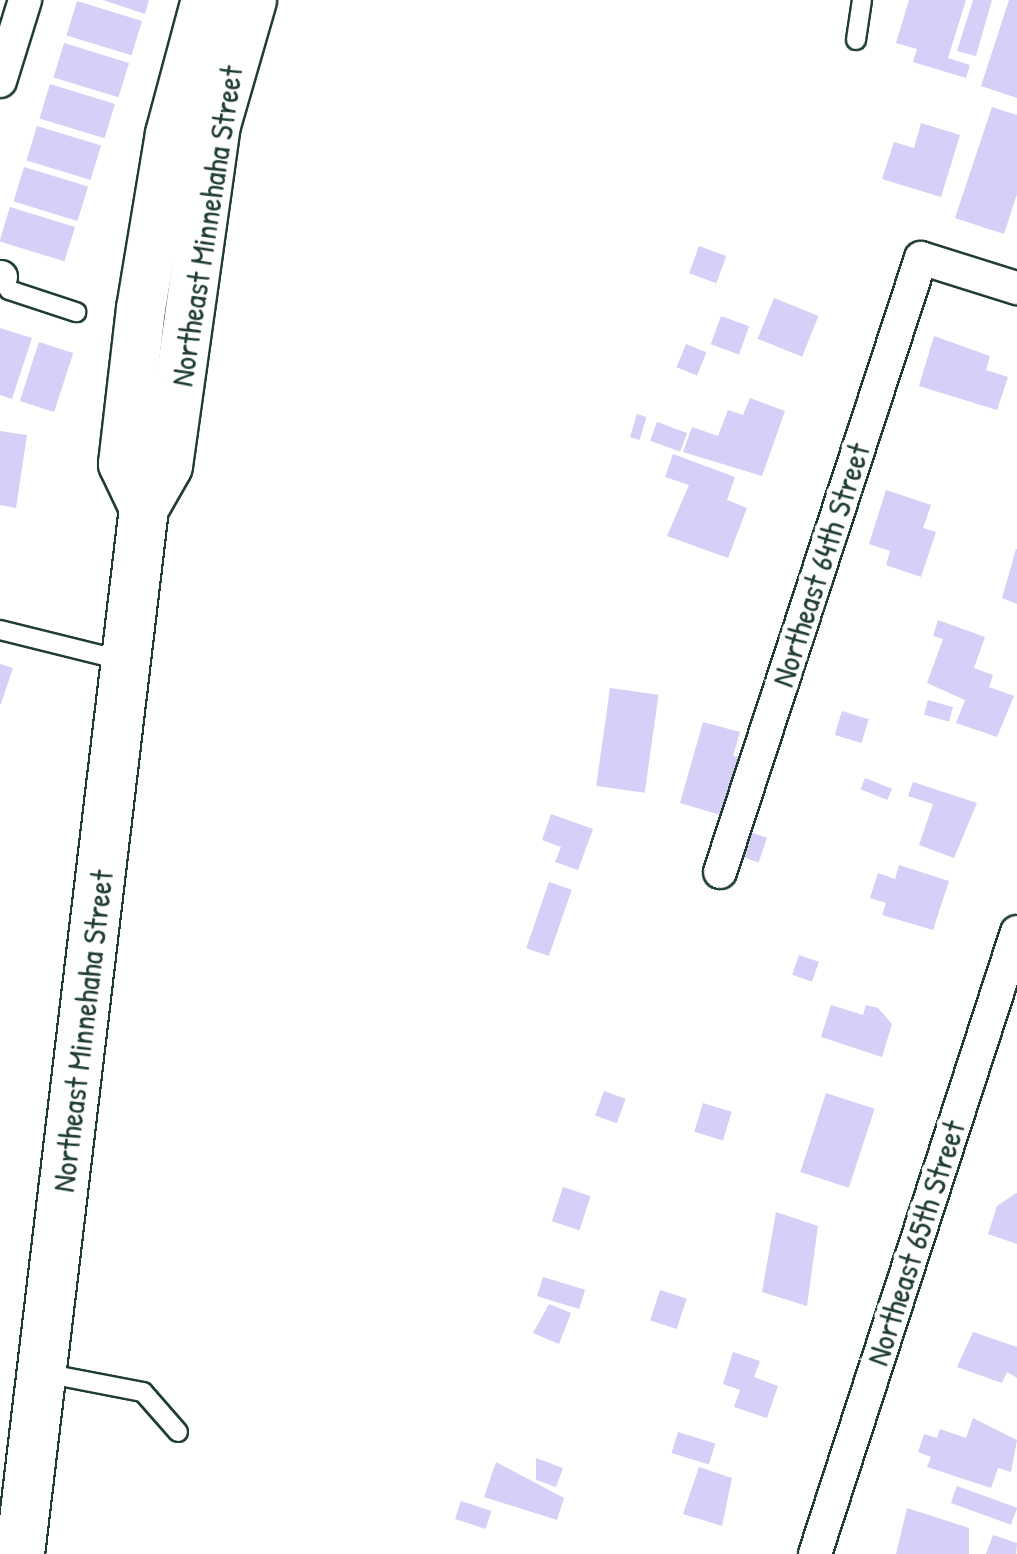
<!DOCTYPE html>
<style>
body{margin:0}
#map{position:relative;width:1017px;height:1554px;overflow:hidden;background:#fff;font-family:"Patrick Hand",sans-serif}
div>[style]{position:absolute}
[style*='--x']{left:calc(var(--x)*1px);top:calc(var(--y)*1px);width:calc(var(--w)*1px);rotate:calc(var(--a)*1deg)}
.building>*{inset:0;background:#d6cff7;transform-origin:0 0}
.roads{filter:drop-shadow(2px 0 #1f3d34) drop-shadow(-2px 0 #1f3d34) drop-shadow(0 2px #1f3d34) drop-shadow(0 -2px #1f3d34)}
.lane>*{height:18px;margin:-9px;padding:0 9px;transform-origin:9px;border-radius:9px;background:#fff}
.street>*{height:32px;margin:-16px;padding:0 16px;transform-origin:16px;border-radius:16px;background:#fff}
.secondary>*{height:48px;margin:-24px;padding:0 24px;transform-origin:24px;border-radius:24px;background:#fff}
span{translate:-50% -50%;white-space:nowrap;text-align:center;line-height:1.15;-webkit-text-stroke:10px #fff;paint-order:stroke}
.street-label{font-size:32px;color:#1f3d34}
</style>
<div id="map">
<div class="building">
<div style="clip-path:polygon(103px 0,149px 0,145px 14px)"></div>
<div style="clip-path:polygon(909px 0,966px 0,948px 58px,970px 65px,966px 78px,913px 62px,917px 49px,896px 43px)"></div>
<div style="clip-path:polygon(973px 0,992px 0,976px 56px,957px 51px)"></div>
<div style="clip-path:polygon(1009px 0,1017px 0,1017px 98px,981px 86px)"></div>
<div style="left:77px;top:1px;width:68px;height:36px;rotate:17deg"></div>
<div style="left:64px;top:43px;width:68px;height:36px;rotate:17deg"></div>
<div style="left:50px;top:84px;width:68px;height:36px;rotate:17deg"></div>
<div style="clip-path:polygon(992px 107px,1017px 115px,1017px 194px,1004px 234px,955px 218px)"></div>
<div style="clip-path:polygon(921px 123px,960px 135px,941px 197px,882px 179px,894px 142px,914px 148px)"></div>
<div style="left:37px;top:126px;width:67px;height:36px;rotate:17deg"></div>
<div style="left:24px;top:167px;width:67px;height:36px;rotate:17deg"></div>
<div style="left:10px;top:207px;width:68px;height:36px;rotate:17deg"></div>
<div style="left:699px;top:246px;width:29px;height:29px;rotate:20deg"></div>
<div style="left:774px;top:298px;width:48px;height:44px;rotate:22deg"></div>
<div style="left:721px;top:316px;width:30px;height:30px;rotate:20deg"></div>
<div style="clip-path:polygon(0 328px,32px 338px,12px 399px,0 395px)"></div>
<div style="clip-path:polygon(934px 336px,990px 356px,986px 370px,1008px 377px,997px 410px,919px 386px)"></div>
<div style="left:39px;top:342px;width:36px;height:62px;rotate:18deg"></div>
<div style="left:686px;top:344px;width:22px;height:25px;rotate:22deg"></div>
<div style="clip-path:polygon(750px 398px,785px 411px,762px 476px,683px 452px,692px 427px,718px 436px,728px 410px,743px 415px)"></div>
<div style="left:637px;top:414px;width:10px;height:24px;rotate:17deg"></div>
<div style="left:657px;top:422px;width:32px;height:20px;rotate:20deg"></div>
<div style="clip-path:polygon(0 431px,27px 435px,16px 508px,0 505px)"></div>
<div style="clip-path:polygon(673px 454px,735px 477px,727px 500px,747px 508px,728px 558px,667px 536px,689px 485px,665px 477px)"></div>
<div style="clip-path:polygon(886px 490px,931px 505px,923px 528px,936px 532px,921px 577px,886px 565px,890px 551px,869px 544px)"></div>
<div style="clip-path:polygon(1016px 549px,1017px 549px,1017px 604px,1002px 598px)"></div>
<div style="clip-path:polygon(938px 620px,985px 637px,974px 668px,993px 675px,989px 687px,1014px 696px,997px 737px,956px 723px,965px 700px,927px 683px,943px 639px,933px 636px)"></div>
<div style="clip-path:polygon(0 664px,13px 668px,1px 704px,0 704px)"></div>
<div style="left:610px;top:688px;width:49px;height:99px;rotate:8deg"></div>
<div style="left:928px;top:700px;width:26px;height:15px;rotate:16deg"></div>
<div style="left:842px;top:711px;width:28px;height:25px;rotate:17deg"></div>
<div style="clip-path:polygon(703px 722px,740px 732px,733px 756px,744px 759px,727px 817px,680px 803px)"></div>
<div style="left:865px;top:778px;width:29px;height:12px;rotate:22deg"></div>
<div style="clip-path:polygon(913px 782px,977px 803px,954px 858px,919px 845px,933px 804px,908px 796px)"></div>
<div style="clip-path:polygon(551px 814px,593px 829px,578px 870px,555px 862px,561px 847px,542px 840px)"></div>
<div style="left:750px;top:832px;width:18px;height:26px;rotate:19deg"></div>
<div style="clip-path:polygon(899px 865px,949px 881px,933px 930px,882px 915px,886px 903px,870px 898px,878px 873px,895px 879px)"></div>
<div style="left:549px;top:882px;width:24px;height:70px;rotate:19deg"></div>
<div style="left:799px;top:955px;width:21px;height:21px;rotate:19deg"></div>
<div style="clip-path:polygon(831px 1005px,863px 1015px,866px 1005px,878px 1008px,892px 1024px,882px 1057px,821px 1037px)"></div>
<div style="left:604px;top:1091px;width:23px;height:26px;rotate:20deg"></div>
<div style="left:826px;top:1093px;width:51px;height:83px;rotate:18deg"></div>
<div style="left:703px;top:1103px;width:30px;height:30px;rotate:17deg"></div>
<div style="left:563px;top:1187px;width:29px;height:36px;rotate:18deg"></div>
<div style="clip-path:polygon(1016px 1193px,1017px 1193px,1017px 1244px,988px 1234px,997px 1206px)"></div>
<div style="clip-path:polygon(776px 1212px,818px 1226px,807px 1306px,762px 1292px)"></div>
<div style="left:543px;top:1277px;width:44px;height:20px;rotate:17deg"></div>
<div style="left:660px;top:1290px;width:28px;height:32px;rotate:18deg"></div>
<div style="clip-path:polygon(549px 1304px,571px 1313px,559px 1344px,533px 1333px)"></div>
<div style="clip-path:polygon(973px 1332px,1017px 1347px,1017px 1378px,1007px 1372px,1002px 1383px,957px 1367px)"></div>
<div style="clip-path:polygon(733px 1352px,760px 1361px,754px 1377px,778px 1386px,767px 1418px,734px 1407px,740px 1390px,723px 1384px)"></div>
<div style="clip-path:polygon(973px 1418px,1017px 1440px,1011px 1472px,998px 1468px,991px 1488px,927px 1467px,931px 1457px,918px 1452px,924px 1434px,937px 1438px,940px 1429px,966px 1438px)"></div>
<div style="left:678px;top:1432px;width:39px;height:22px;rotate:17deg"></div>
<div style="clip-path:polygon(536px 1458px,563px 1468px,556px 1487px,536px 1480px)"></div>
<div style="clip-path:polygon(496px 1462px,564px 1498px,557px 1520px,484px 1497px)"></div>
<div style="clip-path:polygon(699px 1467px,732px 1478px,722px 1526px,683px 1514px)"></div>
<div style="left:957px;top:1486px;width:64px;height:18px;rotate:20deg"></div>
<div style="left:461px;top:1501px;width:32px;height:19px;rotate:18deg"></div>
<div style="clip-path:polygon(907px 1508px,969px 1528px,969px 1554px,896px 1554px)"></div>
<div style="clip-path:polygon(993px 1535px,1017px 1543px,1016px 1554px,986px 1554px)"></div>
</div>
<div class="roads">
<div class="lane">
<div style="--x:856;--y:40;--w:40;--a:-81.5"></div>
<div style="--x:1;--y:277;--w:15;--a:58"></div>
<div style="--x:9;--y:290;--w:71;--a:18.2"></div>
<div style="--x:0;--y:630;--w:129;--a:13.9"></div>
<div style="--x:44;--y:1373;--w:101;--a:10.9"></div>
<div style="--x:143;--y:1392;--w:53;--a:48.8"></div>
</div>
<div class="street">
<div style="--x:0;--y:81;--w:85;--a:-72.8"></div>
<div style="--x:0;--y:277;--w:1;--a:0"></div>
<div style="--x:720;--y:872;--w:646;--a:-71.87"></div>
<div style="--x:921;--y:258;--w:101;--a:17.4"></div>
<div style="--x:815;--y:1554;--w:654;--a:-72.01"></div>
</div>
<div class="secondary">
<div style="--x:144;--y:508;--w:49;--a:-115.5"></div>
<div style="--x:123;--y:464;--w:156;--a:-83.4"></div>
<div style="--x:141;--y:309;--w:177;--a:-80.6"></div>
<div style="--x:170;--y:134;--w:139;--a:-75"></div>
<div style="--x:20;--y:1554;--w:1053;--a:-83.24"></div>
<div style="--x:144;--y:508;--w:48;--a:-60.3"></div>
<div style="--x:168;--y:466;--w:344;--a:-82"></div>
<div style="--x:216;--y:125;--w:130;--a:-73.9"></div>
</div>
</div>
<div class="street-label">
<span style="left:207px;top:226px;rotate:-81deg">Northeast Minnehaha Street</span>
<span style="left:821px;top:565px;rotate:-72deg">Northeast 64th Street</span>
<span style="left:83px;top:1031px;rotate:-83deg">Northeast Minnehaha Street</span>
<span style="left:916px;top:1243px;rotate:-72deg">Northeast 65th Street</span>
</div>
</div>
